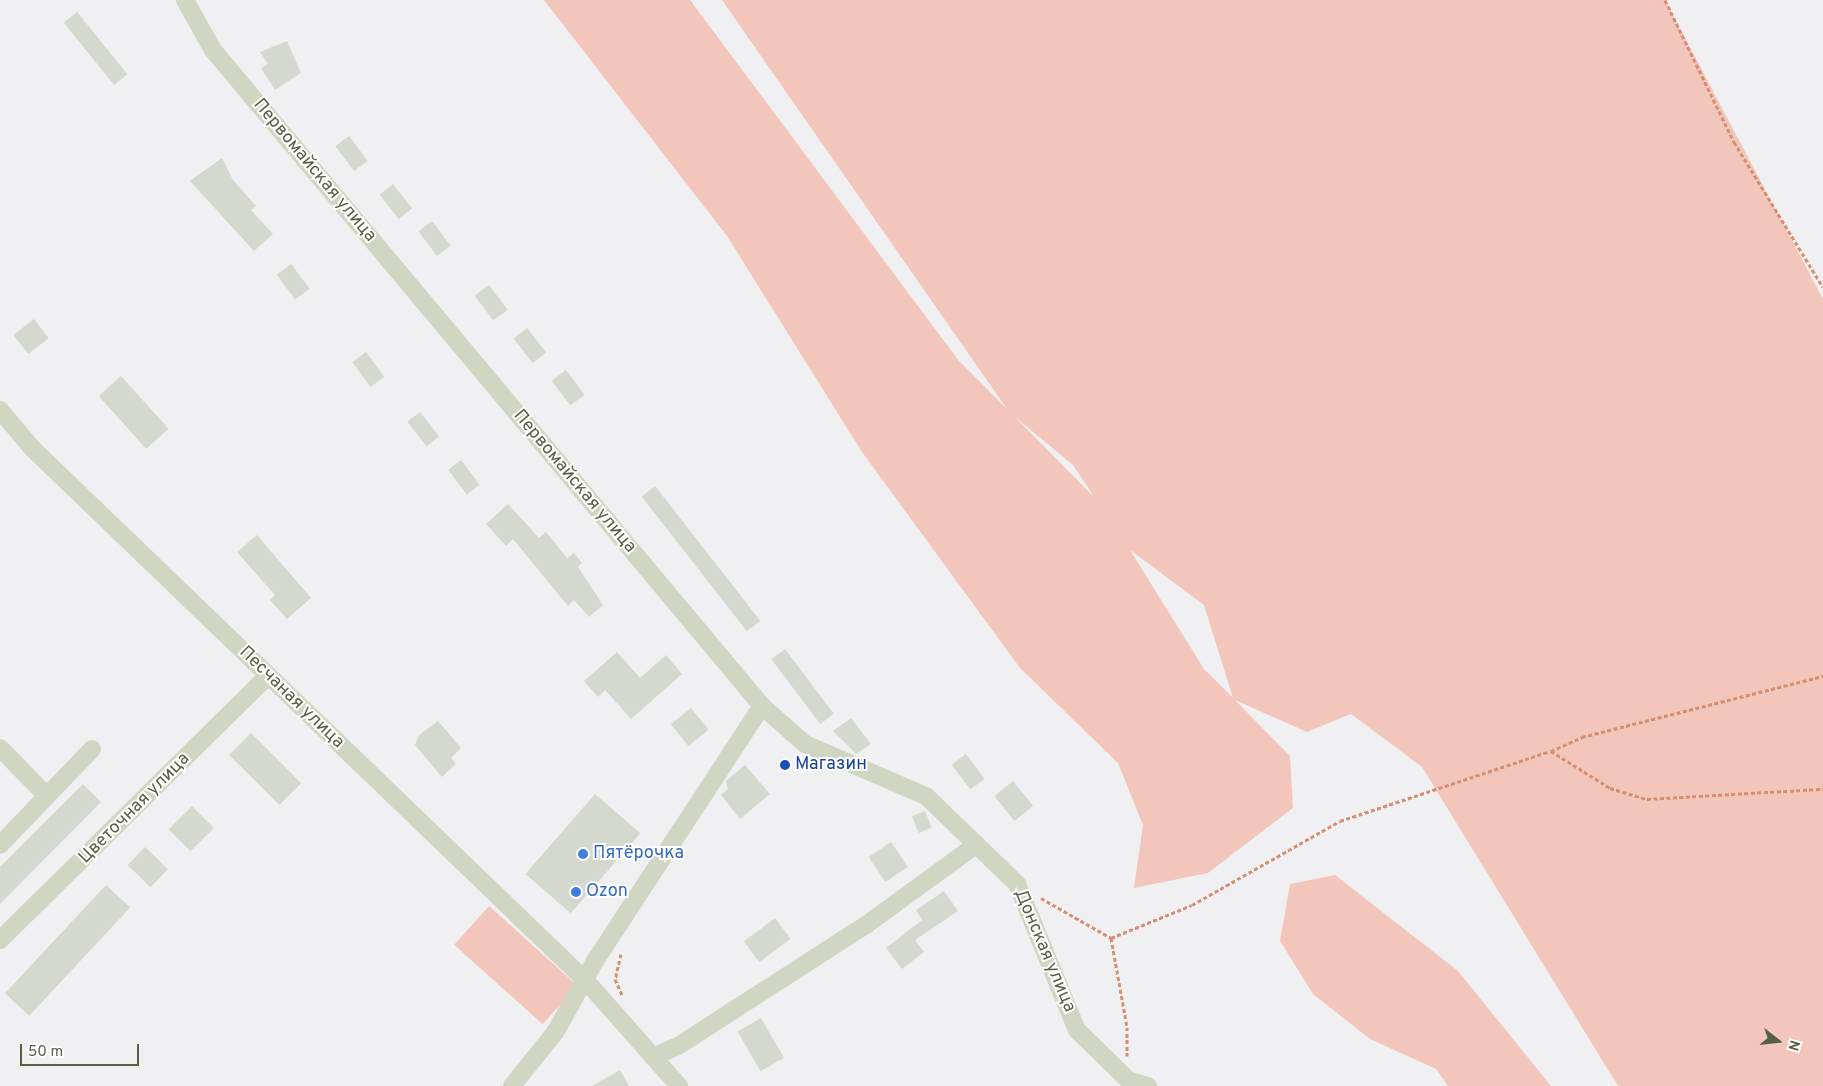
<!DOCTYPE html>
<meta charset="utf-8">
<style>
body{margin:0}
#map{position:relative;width:1823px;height:1086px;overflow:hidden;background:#f0f0f3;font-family:Overpass,sans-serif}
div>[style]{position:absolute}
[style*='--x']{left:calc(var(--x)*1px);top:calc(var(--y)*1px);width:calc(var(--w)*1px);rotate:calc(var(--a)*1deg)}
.green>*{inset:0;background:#f3c6bb;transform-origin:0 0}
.building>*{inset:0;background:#d4d8ce;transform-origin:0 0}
.path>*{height:3px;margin-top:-1.5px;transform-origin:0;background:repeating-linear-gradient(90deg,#d58f70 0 4px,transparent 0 6.5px)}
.minor>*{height:18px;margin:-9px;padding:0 9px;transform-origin:9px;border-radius:9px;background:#d1d6c2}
.dots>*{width:14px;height:14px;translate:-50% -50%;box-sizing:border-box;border:2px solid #fff;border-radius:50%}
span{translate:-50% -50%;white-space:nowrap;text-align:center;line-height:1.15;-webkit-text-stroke:4px #fff;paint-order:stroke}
.street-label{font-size:18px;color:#585f46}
.transit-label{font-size:18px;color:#164399}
.left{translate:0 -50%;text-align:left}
.shop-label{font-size:18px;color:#366cbe}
.north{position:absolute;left:1753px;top:1016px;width:50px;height:50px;-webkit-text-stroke:4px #fff;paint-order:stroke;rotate:106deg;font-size:14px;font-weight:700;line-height:20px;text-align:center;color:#585f46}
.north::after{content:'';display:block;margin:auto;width:18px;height:22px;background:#585f46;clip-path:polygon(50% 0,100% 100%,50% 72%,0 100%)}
.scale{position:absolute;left:20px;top:1044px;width:119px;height:22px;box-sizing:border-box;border:2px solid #585f46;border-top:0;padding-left:6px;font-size:15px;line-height:18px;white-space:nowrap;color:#585f46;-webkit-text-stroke:4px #fff;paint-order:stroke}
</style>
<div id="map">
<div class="green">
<div style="clip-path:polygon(evenodd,544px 0,690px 0,959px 361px,1007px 409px,722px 0,1665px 0,1823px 299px,1823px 1086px,1618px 1086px,1422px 767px,1351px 714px,1307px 732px,1235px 700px,1290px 756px,1293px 808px,1208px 873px,1134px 888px,1143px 825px,1118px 763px,1020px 668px,862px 452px,727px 236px,544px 0,1015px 417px,1073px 465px,1093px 495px,1092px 495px,1015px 417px,544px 0,1130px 550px,1204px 605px,1233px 698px,1204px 669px,1130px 550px)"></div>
<div style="clip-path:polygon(1335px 875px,1458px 971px,1551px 1086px,1448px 1086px,1436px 1069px,1370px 1039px,1313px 994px,1280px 941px,1290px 884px)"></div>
<div style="left:489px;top:906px;width:119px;height:52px;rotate:42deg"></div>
</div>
<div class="building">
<div style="left:77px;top:12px;width:80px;height:17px;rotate:51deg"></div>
<div style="clip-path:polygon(287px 41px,301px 73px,275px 90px,261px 68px,268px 64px,260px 52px)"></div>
<div style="left:349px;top:136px;width:31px;height:17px;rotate:53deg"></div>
<div style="clip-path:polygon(222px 158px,233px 180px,256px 206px,251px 210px,273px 234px,254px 251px,190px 181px)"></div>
<div style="left:393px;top:184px;width:31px;height:17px;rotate:52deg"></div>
<div style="left:432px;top:221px;width:31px;height:17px;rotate:53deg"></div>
<div style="left:291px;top:264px;width:31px;height:18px;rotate:53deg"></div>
<div style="left:489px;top:285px;width:31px;height:18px;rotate:53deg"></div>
<div style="left:34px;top:319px;width:24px;height:26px;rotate:52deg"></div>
<div style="left:527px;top:328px;width:31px;height:17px;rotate:52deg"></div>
<div style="left:366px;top:352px;width:31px;height:17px;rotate:54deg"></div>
<div style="left:566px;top:370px;width:31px;height:18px;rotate:53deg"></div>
<div style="left:121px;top:376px;width:71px;height:30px;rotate:48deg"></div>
<div style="left:420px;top:412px;width:31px;height:16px;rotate:52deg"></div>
<div style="left:461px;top:460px;width:31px;height:16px;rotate:53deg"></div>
<div style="left:655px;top:486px;width:171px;height:17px;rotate:52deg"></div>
<div style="clip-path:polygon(508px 504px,539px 538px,546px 532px,567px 558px,574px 553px,582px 563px,578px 567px,603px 605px,589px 617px,574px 600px,568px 606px,513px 539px,506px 546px,486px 524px)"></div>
<div style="clip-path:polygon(257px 535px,311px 598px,287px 619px,270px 600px,275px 595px,237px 552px)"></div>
<div style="left:785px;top:649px;width:81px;height:17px;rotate:53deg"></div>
<div style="clip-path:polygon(617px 652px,640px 678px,666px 655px,682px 674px,631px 719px,605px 690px,598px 697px,584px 681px)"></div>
<div style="left:691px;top:708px;width:28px;height:26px;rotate:51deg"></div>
<div style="clip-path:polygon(851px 718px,871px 744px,856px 754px,833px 731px)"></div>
<div style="clip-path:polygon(438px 721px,461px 748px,451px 758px,456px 764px,442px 777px,415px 745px,419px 735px)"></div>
<div style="left:251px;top:733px;width:71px;height:31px;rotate:45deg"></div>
<div style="left:966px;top:754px;width:31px;height:18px;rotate:53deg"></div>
<div style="clip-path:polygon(745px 765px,770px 794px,740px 819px,721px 795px,728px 789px,726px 781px)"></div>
<div style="left:1013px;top:781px;width:32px;height:24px;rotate:51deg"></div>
<div style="clip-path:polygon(83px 784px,101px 802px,0 904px,0 867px)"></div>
<div style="left:595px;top:794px;width:60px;height:106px;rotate:41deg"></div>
<div style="left:192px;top:806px;width:31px;height:33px;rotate:45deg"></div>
<div style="left:925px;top:811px;width:18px;height:14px;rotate:68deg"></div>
<div style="left:891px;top:842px;width:30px;height:27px;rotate:56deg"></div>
<div style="left:145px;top:847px;width:32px;height:25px;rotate:44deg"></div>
<div style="left:106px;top:885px;width:33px;height:148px;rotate:43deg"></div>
<div style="clip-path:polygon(944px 891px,958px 911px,915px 940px,924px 952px,902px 969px,886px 948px,922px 920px,916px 910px)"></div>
<div style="left:775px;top:918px;width:26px;height:39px;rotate:53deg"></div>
<div style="left:761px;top:1018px;width:46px;height:27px;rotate:60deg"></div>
<div style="clip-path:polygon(620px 1070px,629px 1086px,592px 1086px)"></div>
</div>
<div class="path">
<div style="--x:1665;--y:0;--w:158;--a:64.1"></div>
<div style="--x:1734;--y:142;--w:170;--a:58.5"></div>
<div style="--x:1551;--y:751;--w:70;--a:32.1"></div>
<div style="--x:1610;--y:788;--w:39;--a:17"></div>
<div style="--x:1647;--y:799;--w:176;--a:-3.3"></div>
<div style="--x:1041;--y:898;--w:81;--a:29.7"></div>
<div style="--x:1111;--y:938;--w:87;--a:-22.2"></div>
<div style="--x:1192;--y:905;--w:170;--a:-29.6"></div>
<div style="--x:1340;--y:821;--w:222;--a:-18.4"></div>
<div style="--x:1551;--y:751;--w:34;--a:-24"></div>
<div style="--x:1582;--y:737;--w:249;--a:-14.2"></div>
<div style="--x:1111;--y:938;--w:90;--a:79.8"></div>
<div style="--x:1127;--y:1027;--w:29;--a:90"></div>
<div style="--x:621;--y:954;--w:26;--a:103"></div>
<div style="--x:615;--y:979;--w:17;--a:66"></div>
</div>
<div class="minor">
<div style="--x:185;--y:0;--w:57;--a:60.8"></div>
<div style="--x:213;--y:50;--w:855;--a:50.07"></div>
<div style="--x:762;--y:706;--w:57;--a:41.5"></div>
<div style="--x:805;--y:744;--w:132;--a:23.3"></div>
<div style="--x:926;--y:796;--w:127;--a:44"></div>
<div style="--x:1017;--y:884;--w:158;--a:67.7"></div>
<div style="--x:1077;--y:1030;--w:71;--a:44.4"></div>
<div style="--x:1128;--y:1080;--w:21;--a:17"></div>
<div style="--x:0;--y:410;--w:51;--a:49.8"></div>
<div style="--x:33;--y:449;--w:769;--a:43.89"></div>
<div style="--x:587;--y:982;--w:139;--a:48.5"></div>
<div style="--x:0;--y:748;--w:67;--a:45.6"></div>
<div style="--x:47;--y:796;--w:68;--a:133.8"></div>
<div style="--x:47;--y:796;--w:65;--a:-46.2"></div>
<div style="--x:0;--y:940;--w:376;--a:-44.6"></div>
<div style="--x:653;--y:1057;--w:27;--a:-24"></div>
<div style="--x:678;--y:1046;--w:224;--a:-32.8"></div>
<div style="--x:866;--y:925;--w:137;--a:-36.1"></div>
<div style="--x:512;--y:1086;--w:70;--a:-51.3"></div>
<div style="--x:556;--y:1031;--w:80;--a:-60.9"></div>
<div style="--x:595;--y:961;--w:305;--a:-56.8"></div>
</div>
<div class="dots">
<div style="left:785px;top:765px;background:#1a4fb4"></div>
<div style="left:583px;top:854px;background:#3f7fe0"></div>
<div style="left:576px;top:892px;background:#3f7fe0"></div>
</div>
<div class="street-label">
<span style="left:314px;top:171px;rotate:50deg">Первомайская улица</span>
<span style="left:574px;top:482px;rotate:50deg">Первомайская улица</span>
<span style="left:291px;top:698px;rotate:44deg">Песчаная улица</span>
<span style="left:135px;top:809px;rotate:-45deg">Цветочная улица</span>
<span style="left:1044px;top:951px;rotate:67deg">Донская улица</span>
</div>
<div class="transit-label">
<span class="left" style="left:795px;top:765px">Магазин</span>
</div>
<div class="shop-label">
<span class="left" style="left:593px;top:854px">Пятёрочка</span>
<span class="left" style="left:586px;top:892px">Ozon</span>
</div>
<div class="north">N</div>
<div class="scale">50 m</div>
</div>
